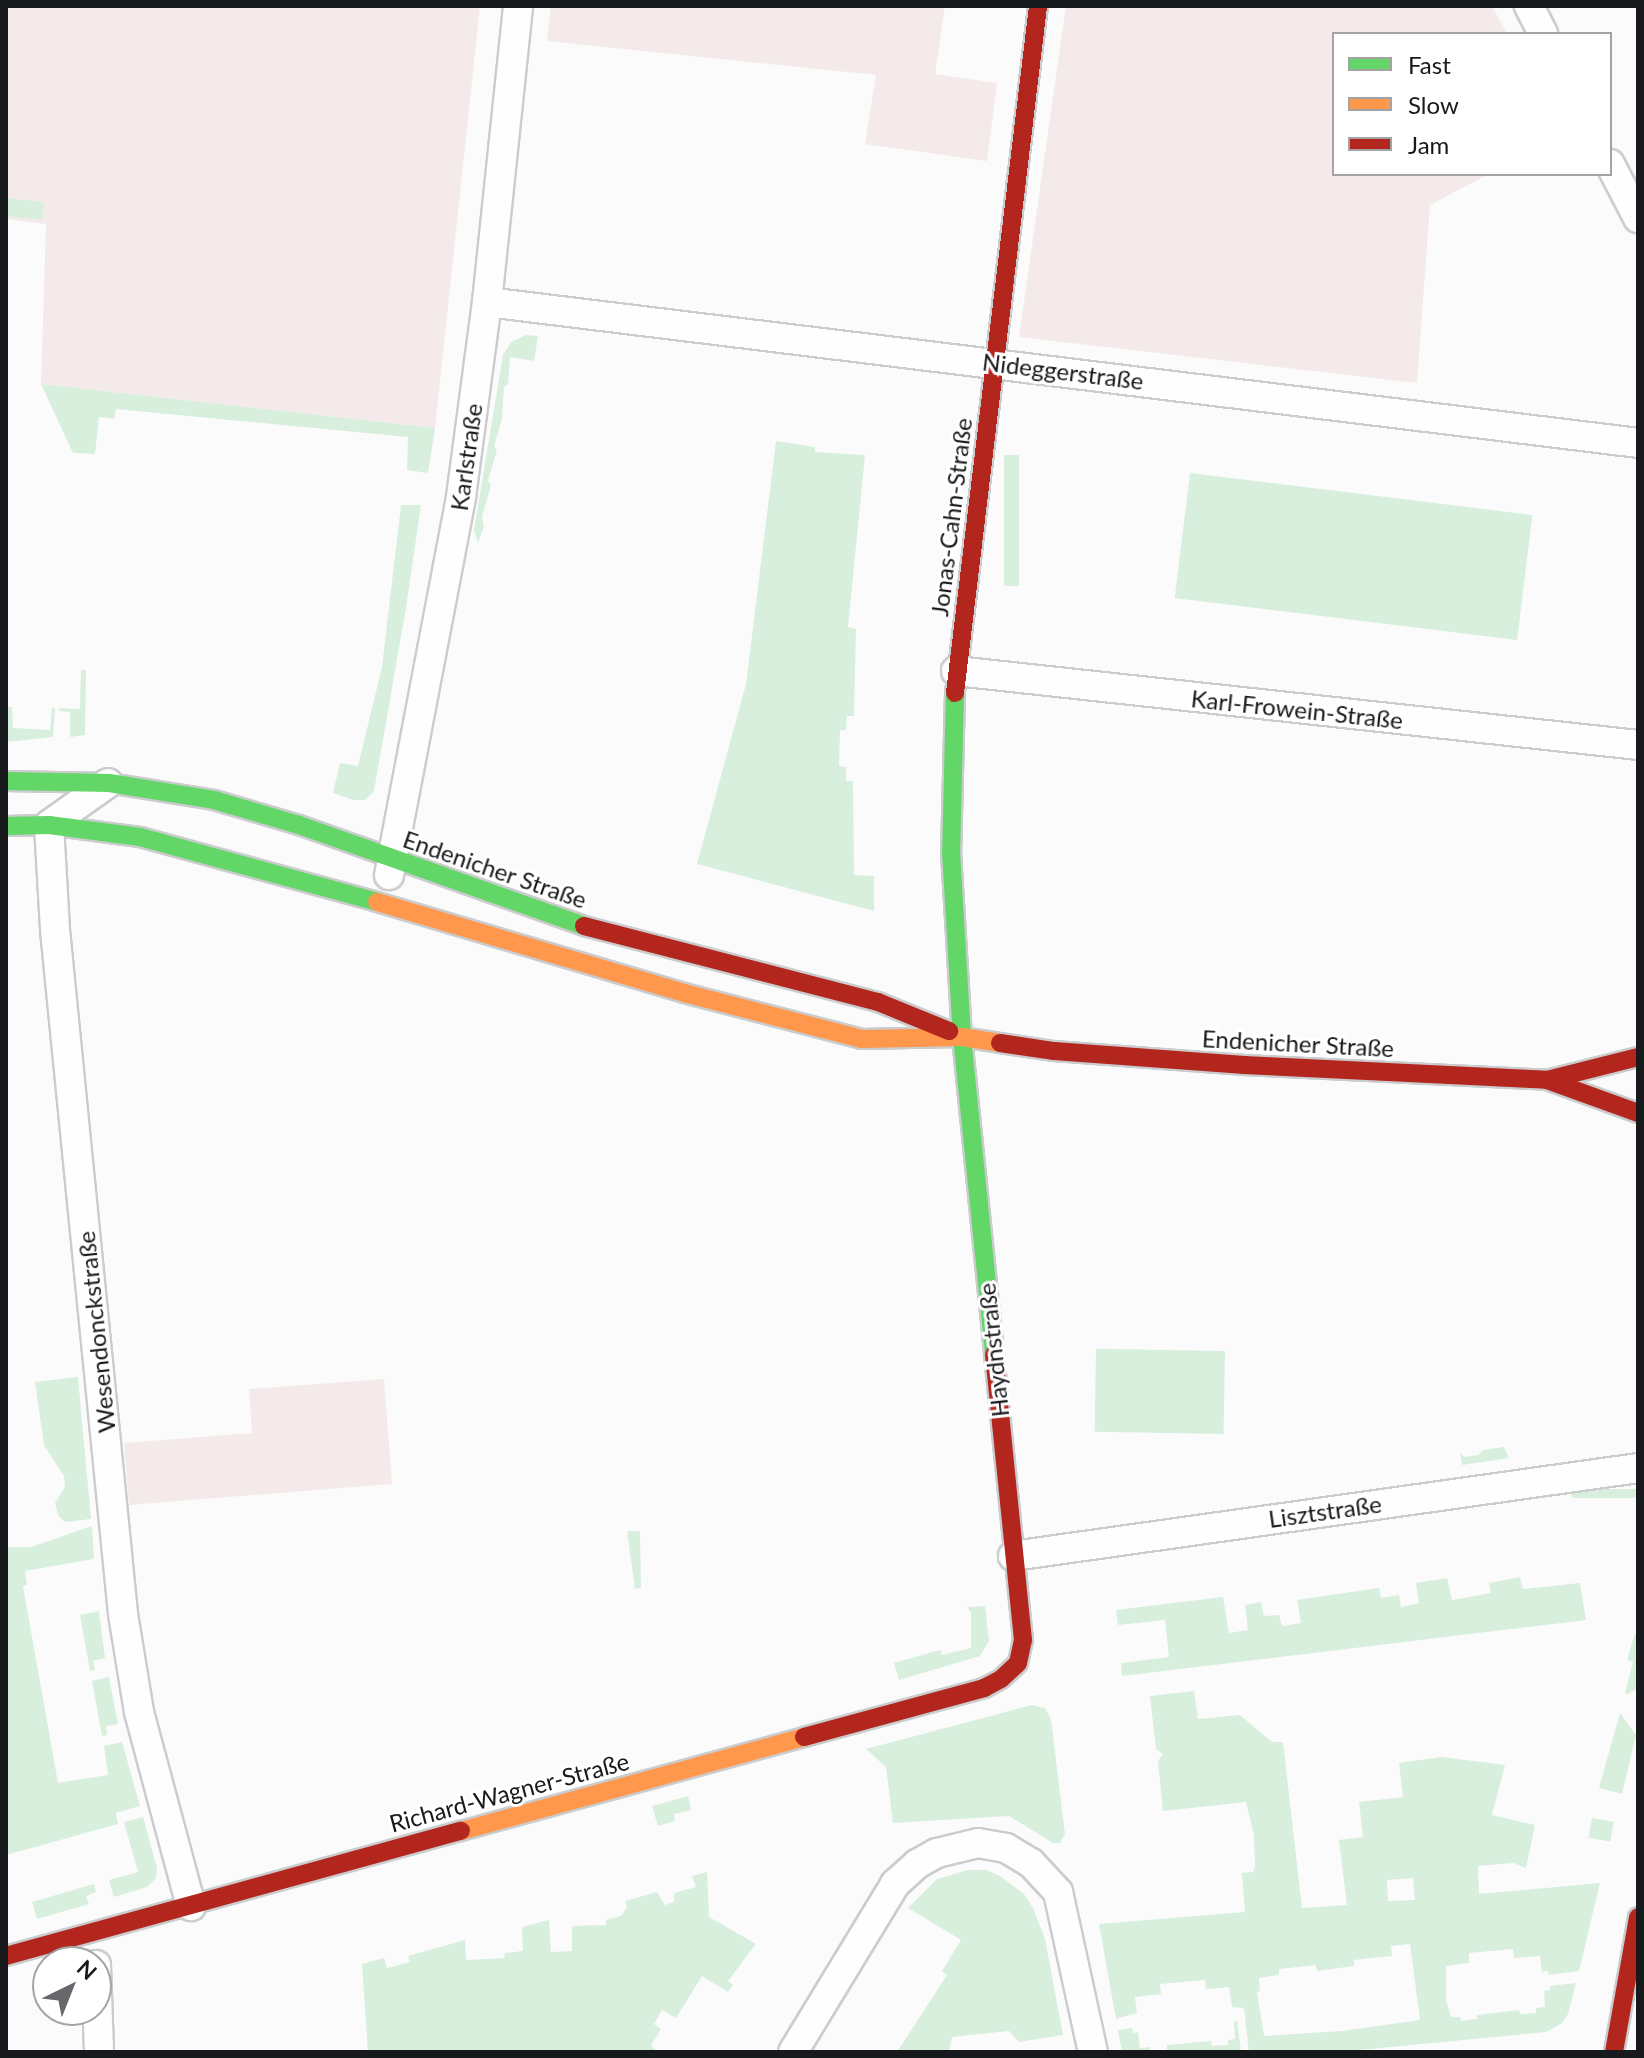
<!DOCTYPE html>
<meta charset="utf-8">
<style>
body{margin:0}
#map{position:relative;width:1644px;height:2058px;overflow:hidden;background:#fbfbfc;font-family:Lato,sans-serif}
div>[style]{position:absolute}
[style*='--x']{left:calc(var(--x)*1px);top:calc(var(--y)*1px);width:calc(var(--w)*1px);rotate:calc(var(--a)*1deg)}
.industrial>*{inset:0;background:#f3eae9}
.green>*{inset:0;background:#d8efdd;transform-origin:0 0}
.roads{filter:drop-shadow(2px 0 #cbccce) drop-shadow(-2px 0 #cbccce) drop-shadow(0 2px #cbccce) drop-shadow(0 -2px #cbccce)}
.street>*{height:28px;margin:-14px;padding:0 14px;transform-origin:14px;border-radius:14px;background:#fefeff}
.fast>*{height:18px;margin:-9px;padding:0 9px;transform-origin:9px;border-radius:9px;background:#63d668}
.slow>*{height:18px;margin:-9px;padding:0 9px;transform-origin:9px;border-radius:9px;background:#ff974d}
.jam>*{height:18px;margin:-9px;padding:0 9px;transform-origin:9px;border-radius:9px;background:#b3261e}
span{translate:-50% -50%;white-space:nowrap;text-align:center;line-height:1.15;-webkit-text-stroke:6px #fff;paint-order:stroke}
.street-label{font-size:24px;color:#18191d}
.frame{position:absolute;inset:0;border:8px solid #18191d;pointer-events:none}
.legend{position:absolute;left:1332px;top:32px;width:280px;height:144px;box-sizing:border-box;background:#fff;border:2px solid #a3a3a5;margin:0;padding:10px 14px;list-style:none;font-size:24px;color:#18191d}
.legend li{display:flex;align-items:center;gap:16px;height:40px}
.legend b{width:40px;border:2px solid #a3a3a5}
.north{position:absolute;left:32px;top:1946px;width:80px;height:80px;box-sizing:border-box;background:#fff;border:2px solid #a3a3a5;border-radius:50%;rotate:43deg;font-size:22px;font-weight:700;line-height:32px;text-align:center;color:#18191d}
.north::after{content:'';display:block;margin:auto;width:28px;height:36px;background:#67686b;clip-path:polygon(50% 0,100% 100%,50% 72%,0 100%)}
</style>
<div id="map">
<div class="industrial">
<div style="clip-path:polygon(6px 6px,480px 6px,435px 428px,41px 384px,46px 224px,6px 219px)"></div>
<div style="clip-path:polygon(551px 6px,945px 6px,935px 74px,997px 83px,987px 161px,865px 144px,876px 75px,547px 41px)"></div>
<div style="clip-path:polygon(1066px 6px,1492px 6px,1507px 34px,1334px 34px,1334px 174px,1489px 174px,1430px 205px,1417px 383px,1019px 337px)"></div>
<div style="clip-path:polygon(384px 1379px,392px 1484px,129px 1505px,124px 1443px,252px 1433px,249px 1389px)"></div>
</div>
<div class="green">
<div style="left:6px;top:198px;width:38px;height:18px;rotate:6deg"></div>
<div style="clip-path:polygon(526px 335px,538px 336px,534px 361px,510px 357px,508px 384px,504px 387px,502px 419px,494px 446px,497px 450px,488px 481px,491px 485px,482px 517px,484px 526px,478px 543px,474px 530px,503px 355px,511px 342px)"></div>
<div style="clip-path:polygon(41px 384px,435px 428px,428px 473px,407px 470px,408px 437px,116px 409px,114px 419px,99px 417px,95px 454px,73px 453px)"></div>
<div style="clip-path:polygon(776px 441px,815px 447px,815px 452px,865px 455px,848px 627px,856px 629px,854px 716px,847px 716px,846px 730px,840px 730px,839px 766px,846px 767px,846px 781px,853px 781px,854px 875px,874px 876px,874px 911px,697px 864px,746px 684px)"></div>
<div style="left:1004px;top:455px;width:15px;height:131px"></div>
<div style="left:1190px;top:473px;width:345px;height:126px;rotate:7deg"></div>
<div style="clip-path:polygon(401px 505px,421px 505px,406px 608px,374px 791px,365px 800px,353px 800px,333px 793px,340px 763px,358px 766px,382px 667px)"></div>
<div style="clip-path:polygon(81px 670px,86px 670px,85px 735px,70px 737px,70px 712px,59px 711px,59px 708px,80px 709px)"></div>
<div style="clip-path:polygon(6px 707px,12px 707px,13px 728px,50px 730px,52px 707px,55px 708px,53px 737px,6px 742px)"></div>
<div style="left:1225px;top:1351px;width:83px;height:129px;rotate:91deg"></div>
<div style="clip-path:polygon(78px 1377px,91px 1519px,65px 1522px,58px 1515px,55px 1503px,65px 1487px,64px 1476px,44px 1445px,35px 1382px)"></div>
<div style="clip-path:polygon(1504px 1447px,1509px 1458px,1462px 1465px,1460px 1453px,1465px 1457px,1478px 1455px,1483px 1450px)"></div>
<div style="left:1638px;top:1489px;width:9px;height:66px;rotate:90deg"></div>
<div style="clip-path:polygon(92px 1526px,94px 1559px,25px 1571px,27px 1585px,23px 1586px,58px 1783px,108px 1775px,104px 1746px,122px 1742px,140px 1806px,116px 1813px,118px 1824px,6px 1855px,6px 1547px,31px 1547px)"></div>
<div style="clip-path:polygon(627px 1531px,640px 1531px,641px 1588px,635px 1589px)"></div>
<div style="clip-path:polygon(1520px 1577px,1523px 1589px,1580px 1583px,1586px 1620px,1122px 1676px,1121px 1663px,1169px 1657px,1165px 1620px,1118px 1625px,1116px 1610px,1223px 1597px,1229px 1633px,1248px 1630px,1245px 1605px,1261px 1602px,1264px 1616px,1279px 1615px,1282px 1626px,1301px 1623px,1297px 1600px,1379px 1588px,1381px 1598px,1399px 1595px,1401px 1607px,1419px 1603px,1416px 1583px,1447px 1578px,1452px 1600px,1491px 1593px,1489px 1583px)"></div>
<div style="clip-path:polygon(985px 1606px,989px 1641px,980px 1656px,899px 1680px,894px 1663px,940px 1650px,942px 1655px,971px 1648px,971px 1612px,967px 1607px)"></div>
<div style="clip-path:polygon(99px 1611px,105px 1658px,93px 1661px,95px 1670px,90px 1671px,80px 1615px)"></div>
<div style="clip-path:polygon(1635px 1633px,1638px 1634px,1638px 1688px,1628px 1694px,1625px 1693px,1633px 1662px,1627px 1660px)"></div>
<div style="clip-path:polygon(109px 1677px,118px 1724px,106px 1726px,107px 1735px,102px 1736px,92px 1681px)"></div>
<div style="clip-path:polygon(evenodd,1194px 1691px,1198px 1719px,1240px 1715px,1272px 1742px,1283px 1742px,1302px 1908px,1347px 1905px,1339px 1840px,1363px 1837px,1359px 1802px,1403px 1797px,1399px 1763px,1441px 1757px,1505px 1765px,1492px 1815px,1535px 1825px,1526px 1868px,1513px 1863px,1478px 1866px,1479px 1894px,1600px 1883px,1579px 1971px,1548px 1975px,1548px 1971px,1542px 1972px,1540px 1956px,1514px 1958px,1513px 1949px,1469px 1953px,1469px 1963px,1446px 1966px,1446px 2000px,1451px 2017px,1460px 2017px,1461px 2021px,1477px 2019px,1477px 2015px,1519px 2010px,1520px 2014px,1536px 2013px,1536px 2008px,1545px 2007px,1544px 1991px,1550px 1990px,1550px 1986px,1576px 1983px,1568px 2014px,1562px 2023px,1546px 2032px,1339px 2052px,1249px 2052px,1244px 2008px,1232px 2007px,1229px 1987px,1206px 1989px,1205px 1980px,1160px 1984px,1161px 1994px,1135px 1997px,1137px 2013px,1116px 2019px,1099px 1924px,1245px 1912px,1242px 1873px,1253px 1872px,1255px 1867px,1254px 1835px,1246px 1802px,1163px 1811px,1158px 1761px,1163px 1754px,1156px 1749px,1150px 1696px,1194px 1691px,1413px 1878px,1415px 1900px,1388px 1901px,1387px 1880px,1413px 1878px,1194px 1691px,1410px 1944px,1420px 2020px,1342px 2031px,1264px 2036px,1257px 1992px,1260px 1991px,1259px 1978px,1279px 1975px,1279px 1969px,1316px 1965px,1317px 1971px,1354px 1966px,1354px 1960px,1392px 1956px,1391px 1946px,1410px 1944px)"></div>
<div style="clip-path:polygon(1032px 1705px,1045px 1708px,1051px 1719px,1065px 1834px,1060px 1843px,1053px 1843px,1009px 1816px,893px 1823px,886px 1767px,866px 1749px)"></div>
<div style="clip-path:polygon(1620px 1713px,1636px 1735px,1622px 1794px,1599px 1788px)"></div>
<div style="clip-path:polygon(688px 1796px,691px 1810px,674px 1814px,675px 1821px,658px 1826px,652px 1806px)"></div>
<div style="clip-path:polygon(143px 1817px,157px 1868px,156px 1878px,147px 1887px,114px 1897px,109px 1880px,138px 1872px,124px 1822px)"></div>
<div style="left:1592px;top:1818px;width:22px;height:20px;rotate:10deg"></div>
<div style="clip-path:polygon(968px 1870px,986px 1870px,1000px 1876px,1024px 1894px,1033px 1908px,1045px 1939px,1063px 2035px,1019px 2042px,1009px 2031px,952px 2037px,949px 2052px,897px 2052px,947px 1975px,942px 1971px,961px 1940px,908px 1908px,937px 1879px)"></div>
<div style="clip-path:polygon(707px 1872px,709px 1917px,756px 1944px,728px 1981px,733px 1985px,728px 1992px,702px 1976px,676px 2018px,662px 2010px,654px 2024px,661px 2029px,651px 2045px,658px 2052px,368px 2052px,362px 1964px,384px 1958px,387px 1968px,410px 1962px,408px 1956px,465px 1940px,466px 1960px,504px 1958px,505px 1953px,523px 1951px,522px 1927px,549px 1920px,551px 1952px,572px 1951px,572px 1926px,606px 1925px,606px 1920px,621px 1916px,627px 1907px,625px 1901px,657px 1892px,665px 1905px,674px 1902px,674px 1893px,696px 1887px,692px 1876px)"></div>
<div style="clip-path:polygon(94px 1884px,96px 1892px,86px 1896px,89px 1904px,37px 1919px,32px 1902px)"></div>
<div style="clip-path:polygon(1237px 2020px,1241px 2052px,1157px 2052px,1167px 2051px,1167px 2045px,1211px 2041px,1212px 2046px,1228px 2045px,1228px 2040px,1235px 2039px,1234px 2022px)"></div>
<div style="clip-path:polygon(1132px 2028px,1133px 2033px,1138px 2032px,1140px 2048px,1150px 2047px,1150px 2052px,1122px 2052px,1118px 2030px)"></div>
</div>
<div class="roads">
<div class="street">
<div style="--x:1529;--y:6;--w:31;--a:63"></div>
<div style="--x:1610;--y:164;--w:61;--a:62.6"></div>
<div style="--x:487;--y:302;--w:1160;--a:6.98"></div>
<div style="--x:956;--y:671;--w:686;--a:6.19"></div>
<div style="--x:108;--y:783;--w:72;--a:144.6"></div>
<div style="--x:49;--y:825;--w:105;--a:86.7"></div>
<div style="--x:55;--y:930;--w:687;--a:84.32"></div>
<div style="--x:123;--y:1614;--w:99;--a:80.7"></div>
<div style="--x:139;--y:1712;--w:201;--a:75"></div>
<div style="--x:389;--y:875;--w:385;--a:-79.2"></div>
<div style="--x:461;--y:497;--w:197;--a:-82.4"></div>
<div style="--x:487;--y:302;--w:298;--a:-84"></div>
<div style="--x:1013;--y:1556;--w:631;--a:-8.01"></div>
<div style="--x:96;--y:1965;--w:87;--a:88"></div>
<div style="--x:793;--y:2052;--w:197;--a:-58.7"></div>
<div style="--x:895;--y:1884;--w:30;--a:-42"></div>
<div style="--x:917;--y:1864;--w:23;--a:-29"></div>
<div style="--x:937;--y:1853;--w:42;--a:-13.7"></div>
<div style="--x:978;--y:1843;--w:28;--a:10"></div>
<div style="--x:1006;--y:1848;--w:29;--a:31"></div>
<div style="--x:1031;--y:1863;--w:40;--a:47"></div>
<div style="--x:1058;--y:1892;--w:164;--a:77.7"></div>
</div>
<div class="fast">
<div style="--x:955;--y:693;--w:159;--a:91.4"></div>
<div style="--x:951;--y:852;--w:185;--a:86.6"></div>
<div style="--x:962;--y:1037;--w:319;--a:84.2"></div>
<div style="--x:6;--y:781;--w:103;--a:1.1"></div>
<div style="--x:109;--y:783;--w:106;--a:9.2"></div>
<div style="--x:214;--y:800;--w:89;--a:16.4"></div>
<div style="--x:299;--y:825;--w:302;--a:19.5"></div>
<div style="--x:6;--y:826;--w:43;--a:-1.3"></div>
<div style="--x:49;--y:825;--w:92;--a:7.5"></div>
<div style="--x:140;--y:837;--w:246;--a:15.3"></div>
</div>
<div class="slow">
<div style="--x:377;--y:902;--w:320;--a:16.5"></div>
<div style="--x:684;--y:993;--w:184;--a:14.5"></div>
<div style="--x:862;--y:1039;--w:100;--a:-1.1"></div>
<div style="--x:962;--y:1037;--w:38;--a:9"></div>
<div style="--x:461;--y:1831;--w:356;--a:-15.3"></div>
</div>
<div class="jam">
<div style="--x:955;--y:693;--w:692;--a:-83.11"></div>
<div style="--x:584;--y:926;--w:304;--a:14.5"></div>
<div style="--x:878;--y:1002;--w:77;--a:22.2"></div>
<div style="--x:1000;--y:1043;--w:55;--a:8.4"></div>
<div style="--x:1054;--y:1051;--w:191;--a:4.2"></div>
<div style="--x:1244;--y:1065;--w:303;--a:2.8"></div>
<div style="--x:1547;--y:1080;--w:97;--a:19.9"></div>
<div style="--x:1547;--y:1080;--w:94;--a:-14.2"></div>
<div style="--x:804;--y:1737;--w:187;--a:-15.2"></div>
<div style="--x:984;--y:1688;--w:19;--a:-28"></div>
<div style="--x:1001;--y:1679;--w:23;--a:-43"></div>
<div style="--x:1018;--y:1663;--w:24;--a:-78"></div>
<div style="--x:1023;--y:1640;--w:287;--a:-95.8"></div>
<div style="--x:6;--y:1956;--w:472;--a:-15.4"></div>
<div style="--x:1614;--y:2052;--w:137;--a:-79.9"></div>
</div>
</div>
<div class="street-label">
<span style="left:1063px;top:371px;rotate:7deg">Nideggerstraße</span>
<span style="left:466px;top:457px;rotate:-82deg">Karlstraße</span>
<span style="left:951px;top:517px;rotate:-83deg">Jonas-Cahn-Straße</span>
<span style="left:1297px;top:709px;rotate:6deg">Karl-Frowein-Straße</span>
<span style="left:495px;top:869px;rotate:19deg">Endenicher Straße</span>
<span style="left:1298px;top:1043px;rotate:3deg">Endenicher Straße</span>
<span style="left:96px;top:1332px;rotate:-96deg">Wesendonckstraße</span>
<span style="left:993px;top:1350px;rotate:-96deg">Haydnstraße</span>
<span style="left:1325px;top:1511px;rotate:-8deg">Lisztstraße</span>
<span style="left:509px;top:1792px;rotate:-15deg">Richard-Wagner-Straße</span>
</div>
<div class="frame"></div>
<ul class="legend">
<li><b style="height:10px;background:#63d668"></b>Fast</li>
<li><b style="height:10px;background:#ff974d"></b>Slow</li>
<li><b style="height:10px;background:#b3261e"></b>Jam</li>
</ul>
<div class="north">N</div>
</div>
